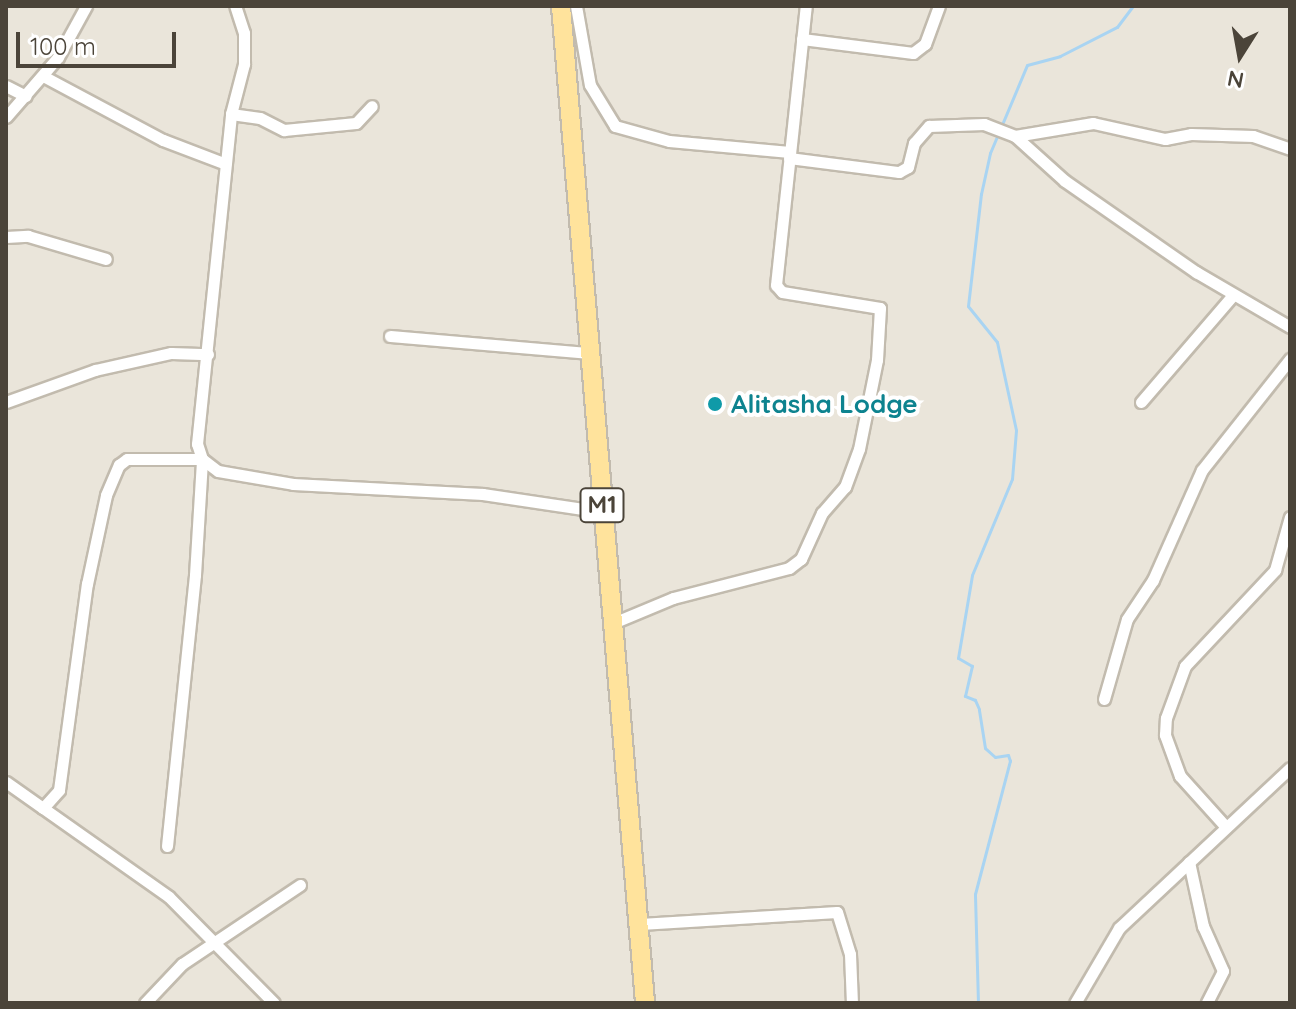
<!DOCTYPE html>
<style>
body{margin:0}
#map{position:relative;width:1296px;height:1009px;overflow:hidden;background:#f6f3ec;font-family:Quicksand,sans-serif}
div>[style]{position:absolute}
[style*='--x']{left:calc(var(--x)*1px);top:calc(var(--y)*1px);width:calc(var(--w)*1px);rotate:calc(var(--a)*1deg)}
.residential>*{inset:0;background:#eae5da;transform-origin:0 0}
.stream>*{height:3px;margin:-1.5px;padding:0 1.5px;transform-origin:1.5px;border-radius:1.5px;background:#a9d4f2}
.roads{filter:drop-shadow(2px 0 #c2bbae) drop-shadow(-2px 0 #c2bbae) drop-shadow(0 2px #c2bbae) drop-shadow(0 -2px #c2bbae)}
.street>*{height:11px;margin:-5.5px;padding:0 5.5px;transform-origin:5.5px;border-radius:5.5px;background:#fff}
.primary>*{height:18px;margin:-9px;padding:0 9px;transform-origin:9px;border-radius:9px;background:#ffe39c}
.dots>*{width:22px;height:22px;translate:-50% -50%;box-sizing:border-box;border:4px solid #fff;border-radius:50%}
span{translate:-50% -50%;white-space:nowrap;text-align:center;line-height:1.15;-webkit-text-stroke:8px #fff;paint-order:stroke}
.shield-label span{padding:2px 6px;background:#fff;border:2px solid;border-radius:6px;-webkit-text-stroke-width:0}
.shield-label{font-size:24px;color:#4b4439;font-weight:700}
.culture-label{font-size:26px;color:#0d838f;font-weight:700}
.left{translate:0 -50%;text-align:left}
.frame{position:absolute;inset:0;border:8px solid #4b4439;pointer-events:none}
.north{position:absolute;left:1200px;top:16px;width:80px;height:80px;-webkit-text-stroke:6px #fff;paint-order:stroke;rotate:191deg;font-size:22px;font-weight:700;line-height:32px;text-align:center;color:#4b4439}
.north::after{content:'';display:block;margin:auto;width:28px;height:36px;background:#4b4439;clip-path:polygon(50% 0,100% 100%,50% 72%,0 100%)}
.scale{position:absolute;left:16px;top:32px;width:160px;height:36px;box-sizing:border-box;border:4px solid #4b4439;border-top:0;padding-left:10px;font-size:24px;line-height:28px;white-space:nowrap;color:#4b4439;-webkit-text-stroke:6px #fff;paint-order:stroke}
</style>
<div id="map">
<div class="residential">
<div style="left:6px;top:6px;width:1284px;height:997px"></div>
</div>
<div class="stream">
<div style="--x:978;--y:1003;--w:109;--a:-91.6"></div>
<div style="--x:975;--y:894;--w:138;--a:-75.3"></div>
<div style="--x:1010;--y:761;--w:6;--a:-108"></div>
<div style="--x:1008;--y:755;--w:13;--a:171"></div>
<div style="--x:995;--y:757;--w:13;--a:-138"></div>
<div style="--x:985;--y:748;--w:39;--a:-99"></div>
<div style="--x:979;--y:709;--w:10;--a:-114"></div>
<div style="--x:975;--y:700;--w:11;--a:-158"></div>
<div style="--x:965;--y:696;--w:31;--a:-77"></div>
<div style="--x:972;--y:666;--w:16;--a:-150"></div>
<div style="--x:958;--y:658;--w:84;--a:-80.4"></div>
<div style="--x:972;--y:575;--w:104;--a:-67.4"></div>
<div style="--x:1012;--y:479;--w:49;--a:-85.3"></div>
<div style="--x:1016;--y:430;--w:90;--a:-102.2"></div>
<div style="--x:997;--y:342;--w:46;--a:-128.9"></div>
<div style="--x:968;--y:306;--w:113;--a:-83.4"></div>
<div style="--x:981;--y:194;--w:42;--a:-77.6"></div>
<div style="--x:990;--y:153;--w:95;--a:-67.2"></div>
<div style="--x:1027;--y:65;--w:34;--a:-15"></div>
<div style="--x:1060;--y:56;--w:64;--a:-27"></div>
<div style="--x:1117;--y:27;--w:26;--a:-53"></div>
</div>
<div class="roads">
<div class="street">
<div style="--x:576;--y:6;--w:80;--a:80"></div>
<div style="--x:590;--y:85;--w:48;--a:58.6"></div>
<div style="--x:615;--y:126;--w:56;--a:15.5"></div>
<div style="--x:669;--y:141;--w:121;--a:5.2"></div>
<div style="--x:802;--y:39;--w:112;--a:7.2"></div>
<div style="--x:913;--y:53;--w:15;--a:-37"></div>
<div style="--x:925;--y:44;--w:40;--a:-69.8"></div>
<div style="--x:43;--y:76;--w:136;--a:28.1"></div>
<div style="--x:163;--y:140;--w:67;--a:20.9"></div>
<div style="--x:6;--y:86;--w:22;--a:27"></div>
<div style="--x:231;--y:114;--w:29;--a:8"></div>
<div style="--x:260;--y:118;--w:27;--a:27"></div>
<div style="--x:284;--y:130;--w:72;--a:-5.6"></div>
<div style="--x:356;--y:123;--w:23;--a:-47"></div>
<div style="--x:6;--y:117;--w:79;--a:-49.1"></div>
<div style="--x:58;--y:57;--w:58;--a:-61.2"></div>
<div style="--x:1015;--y:136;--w:79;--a:-9.5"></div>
<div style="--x:1093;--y:123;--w:74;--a:12.5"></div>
<div style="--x:1165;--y:139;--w:26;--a:-11"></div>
<div style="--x:1191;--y:134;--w:62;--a:1.8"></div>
<div style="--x:1253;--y:136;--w:39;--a:19"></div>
<div style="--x:789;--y:158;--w:111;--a:7.3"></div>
<div style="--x:899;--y:172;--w:10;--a:-29"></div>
<div style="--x:908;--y:167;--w:25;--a:-76"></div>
<div style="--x:914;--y:143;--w:23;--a:-49"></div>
<div style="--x:929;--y:126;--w:55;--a:-2.1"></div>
<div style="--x:984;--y:124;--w:33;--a:21"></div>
<div style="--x:1015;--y:136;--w:67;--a:42"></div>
<div style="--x:1065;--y:181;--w:160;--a:34.8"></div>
<div style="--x:1196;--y:272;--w:109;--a:30.3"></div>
<div style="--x:6;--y:237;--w:22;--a:-3"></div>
<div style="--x:28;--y:236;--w:81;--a:16.4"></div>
<div style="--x:390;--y:336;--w:201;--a:4.9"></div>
<div style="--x:6;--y:402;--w:95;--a:-19.8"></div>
<div style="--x:95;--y:370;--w:78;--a:-12.6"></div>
<div style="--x:171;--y:353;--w:37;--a:2"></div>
<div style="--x:1141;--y:402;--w:141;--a:-49.3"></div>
<div style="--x:613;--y:623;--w:65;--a:-22.6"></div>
<div style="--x:673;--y:598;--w:120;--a:-14.5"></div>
<div style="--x:789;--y:568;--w:15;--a:-37"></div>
<div style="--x:801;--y:559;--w:51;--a:-65.5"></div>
<div style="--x:822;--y:513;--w:35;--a:-49"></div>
<div style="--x:845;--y:487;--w:40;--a:-69.8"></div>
<div style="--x:859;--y:449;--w:91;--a:-78.6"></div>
<div style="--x:877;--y:360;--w:52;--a:-86.7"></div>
<div style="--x:880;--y:308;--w:99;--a:-170.7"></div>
<div style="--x:782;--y:292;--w:9;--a:-131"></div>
<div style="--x:776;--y:285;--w:281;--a:-83.9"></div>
<div style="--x:1104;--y:699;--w:83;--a:-74"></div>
<div style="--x:1127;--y:619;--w:47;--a:-56.3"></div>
<div style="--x:1153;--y:580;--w:120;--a:-66"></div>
<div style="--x:1202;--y:470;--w:142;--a:-51.6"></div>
<div style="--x:6;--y:782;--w:45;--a:35.1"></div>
<div style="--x:43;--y:808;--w:24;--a:-48"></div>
<div style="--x:59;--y:790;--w:208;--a:-82.3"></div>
<div style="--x:87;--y:584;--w:91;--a:-77.9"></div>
<div style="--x:106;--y:495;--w:33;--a:-67"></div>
<div style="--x:119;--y:465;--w:10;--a:-37"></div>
<div style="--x:127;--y:459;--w:75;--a:0"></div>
<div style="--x:202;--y:459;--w:20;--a:37"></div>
<div style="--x:218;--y:471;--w:76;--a:9.8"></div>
<div style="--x:293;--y:484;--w:190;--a:3"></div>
<div style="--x:483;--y:494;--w:121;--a:8.5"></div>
<div style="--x:43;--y:808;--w:154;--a:35.2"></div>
<div style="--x:169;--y:897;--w:149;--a:45.3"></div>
<div style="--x:1226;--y:827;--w:69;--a:-132"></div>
<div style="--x:1180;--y:776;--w:44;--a:-110.1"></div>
<div style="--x:1165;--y:735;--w:17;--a:-87"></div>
<div style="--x:1166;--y:718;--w:55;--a:-69.9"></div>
<div style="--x:1185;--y:666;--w:132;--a:-46.8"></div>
<div style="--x:1275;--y:570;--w:55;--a:-74.2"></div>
<div style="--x:167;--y:846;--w:272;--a:-84.1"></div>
<div style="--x:195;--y:575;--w:116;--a:-86.5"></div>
<div style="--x:202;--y:459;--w:16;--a:-108"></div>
<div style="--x:197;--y:444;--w:332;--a:-84.1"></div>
<div style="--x:231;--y:114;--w:52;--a:-75.4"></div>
<div style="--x:244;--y:64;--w:31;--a:-90"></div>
<div style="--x:244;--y:33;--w:28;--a:-108"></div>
<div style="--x:1189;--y:862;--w:66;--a:77.7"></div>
<div style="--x:1203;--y:926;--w:49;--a:66"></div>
<div style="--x:1223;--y:971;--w:36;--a:117"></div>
<div style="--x:640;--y:924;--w:197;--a:-3.5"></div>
<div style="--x:837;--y:912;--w:44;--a:72.8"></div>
<div style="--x:850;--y:954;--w:49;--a:87.7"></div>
<div style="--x:145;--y:1003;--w:54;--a:-46.5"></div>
<div style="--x:182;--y:964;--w:142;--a:-33.8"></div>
<div style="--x:1075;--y:1003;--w:87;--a:-59.6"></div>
<div style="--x:1119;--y:928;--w:234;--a:-43.1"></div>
</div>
<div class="primary">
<div style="--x:561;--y:6;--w:1001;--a:85.18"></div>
</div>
</div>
<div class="dots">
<div style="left:715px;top:404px;background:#0f9aa8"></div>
</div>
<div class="shield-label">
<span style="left:602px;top:505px">M1</span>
</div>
<div class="culture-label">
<span class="left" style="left:731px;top:404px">Alitasha Lodge</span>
</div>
<div class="frame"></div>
<div class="north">N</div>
<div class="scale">100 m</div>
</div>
